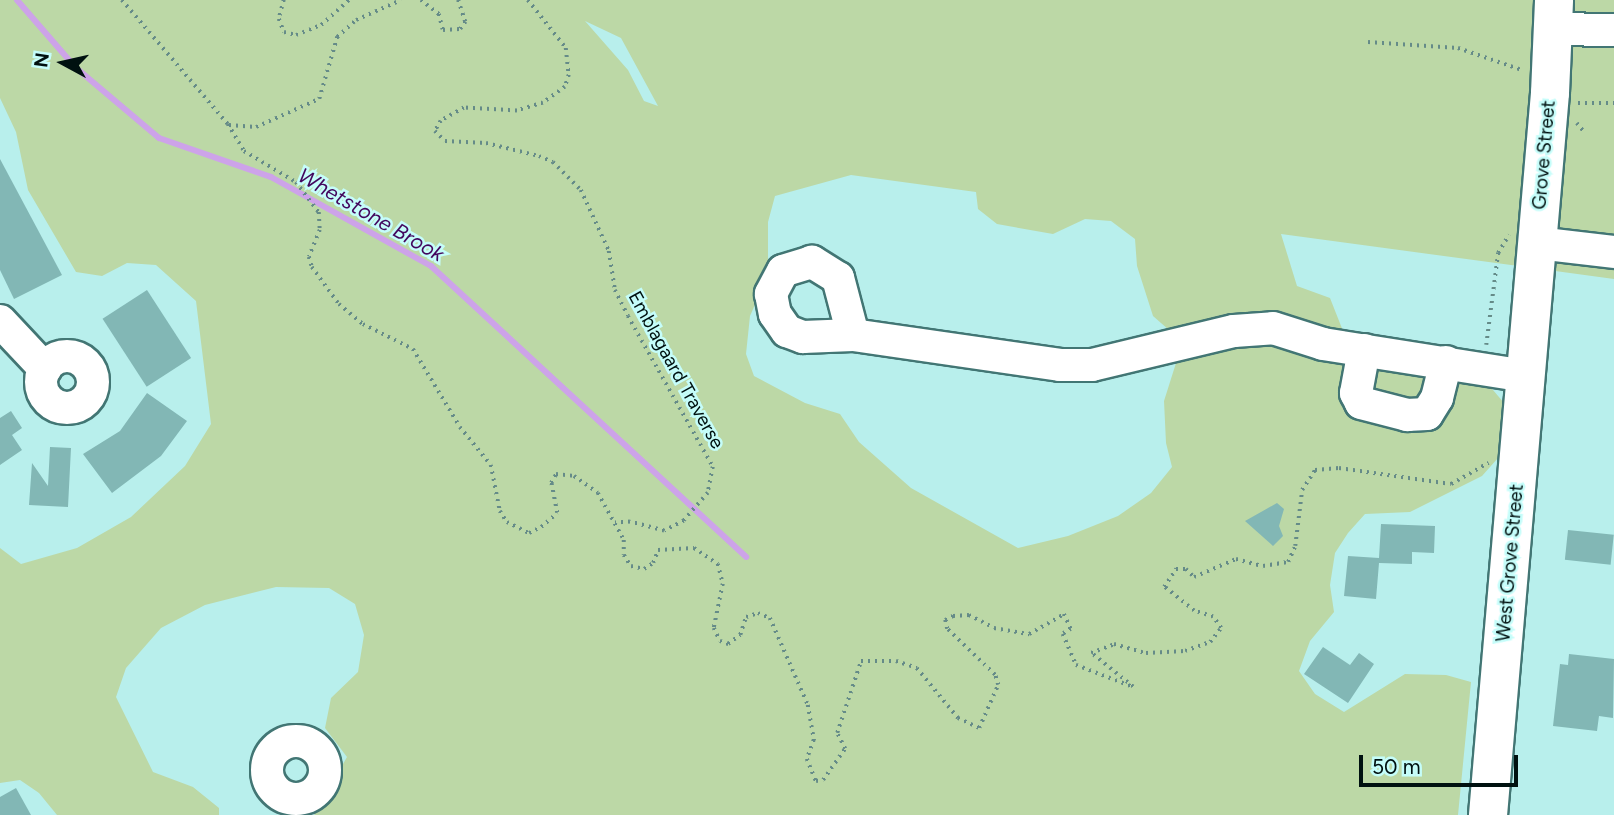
<!DOCTYPE html>
<style>
body{margin:0}
#map{position:relative;width:1614px;height:815px;overflow:hidden;background:#b8efec;font-family:Figtree,sans-serif}
div>[style]{position:absolute}
[style*='--x']{left:calc(var(--x)*1px);top:calc(var(--y)*1px);width:calc(var(--w)*1px);rotate:calc(var(--a)*1deg)}
.green>*{inset:0;background:#bcd8a6}
.stream>*{height:6px;margin:-3px;padding:0 3px;transform-origin:3px;border-radius:3px;background:#cda3e9}
.building>*{inset:0;background:#82b7b5;transform-origin:0 0}
.path>*{height:3.5px;margin-top:-1.75px;transform-origin:0;background:repeating-linear-gradient(90deg,#658b88 0 2px,transparent 0 7px)}
.roads{filter:drop-shadow(2px 0 #427674) drop-shadow(-2px 0 #427674) drop-shadow(0 2px #427674) drop-shadow(0 -2px #427674)}
.minor>*{height:32px;margin:-16px;padding:0 16px;transform-origin:16px;border-radius:16px;background:#fff}
.minor>.ring{margin:-16px;padding:0;box-sizing:content-box;background:none;border:32px solid #fff;border-radius:50%}
.major>*{height:38px;margin:-19px;padding:0 19px;transform-origin:19px;border-radius:19px;background:#fff}
span{translate:-50% -50%;white-space:nowrap;text-align:center;line-height:1.15;-webkit-text-stroke:5px #c5fdfa;paint-order:stroke}
.street-label{font-size:19px;color:#001110}
.water-label{font-size:21px;color:#43075d;font-style:italic}
.north{position:absolute;left:28px;top:28px;width:70px;height:70px;-webkit-text-stroke:5px #c5fdfa;paint-order:stroke;rotate:278deg;font-size:19px;font-weight:700;line-height:28px;text-align:center;color:#001110}
.north::after{content:'';display:block;margin:auto;width:24px;height:32px;background:#001110;clip-path:polygon(50% 0,100% 100%,50% 72%,0 100%)}
.scale{position:absolute;left:1359px;top:755px;width:159px;height:32px;box-sizing:border-box;border:4px solid #001110;border-top:0;padding-left:9px;font-size:21px;line-height:24px;white-space:nowrap;color:#001110;-webkit-text-stroke:5px #c5fdfa;paint-order:stroke}
</style>
<div id="map">
<div class="green">
<div style="clip-path:polygon(evenodd,0 0,1614px 0,1614px 279px,1281px 234px,1297px 286px,1330px 298px,1358px 369px,1459px 362px,1493px 390px,1510px 410px,1498px 458px,1482px 476px,1410px 512px,1365px 514px,1348px 533px,1335px 553px,1330px 585px,1334px 612px,1310px 641px,1299px 671px,1315px 694px,1344px 712px,1405px 674px,1446px 675px,1471px 682px,1458px 815px,314px 815px,347px 757px,325px 728px,331px 698px,358px 672px,364px 635px,355px 604px,329px 588px,276px 587px,205px 605px,161px 628px,126px 668px,116px 697px,153px 772px,193px 787px,219px 808px,219px 815px,57px 815px,39px 793px,20px 780px,0 783px,0 548px,21px 564px,77px 548px,131px 517px,185px 466px,211px 424px,196px 301px,156px 265px,127px 263px,102px 276px,76px 272px,28px 190px,16px 132px,0 98px,0 0,585px 21px,621px 38px,658px 106px,644px 101px,628px 70px,585px 21px,0 0,851px 175px,976px 192px,978px 209px,997px 224px,1053px 234px,1085px 219px,1111px 221px,1135px 239px,1137px 266px,1153px 316px,1177px 337px,1176px 363px,1164px 401px,1166px 443px,1172px 467px,1151px 493px,1118px 516px,1068px 536px,1018px 548px,911px 488px,859px 442px,840px 414px,805px 403px,754px 376px,746px 354px,750px 316px,768px 275px,768px 222px,775px 196px,851px 175px)"></div>
</div>
<div class="stream">
<div style="--x:17;--y:0;--w:89;--a:49.1"></div>
<div style="--x:75;--y:67;--w:110;--a:40.2"></div>
<div style="--x:159;--y:138;--w:119;--a:19.2"></div>
<div style="--x:271;--y:177;--w:183;--a:29.1"></div>
<div style="--x:431;--y:266;--w:429;--a:42.7"></div>
</div>
<div class="building">
<div style="clip-path:polygon(0 159px,62px 275px,14px 299px,0 270px)"></div>
<div style="left:147px;top:290px;width:81px;height:53px;rotate:57deg"></div>
<div style="clip-path:polygon(147px 393px,187px 421px,161px 456px,112px 493px,83px 454px,120px 431px)"></div>
<div style="clip-path:polygon(11px 411px,22px 428px,12px 435px,22px 450px,0 465px,0 418px)"></div>
<div style="clip-path:polygon(50px 447px,71px 448px,68px 507px,29px 505px,32px 463px,48px 486px)"></div>
<div style="clip-path:polygon(1277px 503px,1284px 509px,1279px 526px,1283px 536px,1273px 546px,1245px 521px)"></div>
<div style="clip-path:polygon(1381px 524px,1435px 526px,1434px 553px,1412px 552px,1412px 564px,1379px 563px,1376px 599px,1344px 596px,1348px 556px,1379px 558px)"></div>
<div style="left:1568px;top:530px;width:46px;height:30px;rotate:6deg"></div>
<div style="clip-path:polygon(1323px 647px,1350px 665px,1359px 653px,1374px 664px,1348px 703px,1304px 674px)"></div>
<div style="clip-path:polygon(1569px 654px,1614px 659px,1613px 718px,1599px 716px,1597px 731px,1553px 726px,1560px 664px,1568px 665px)"></div>
<div style="clip-path:polygon(16px 788px,31px 815px,0 815px,0 797px)"></div>
</div>
<div class="path">
<div style="--x:122;--y:0;--w:163;--a:49.5"></div>
<div style="--x:228;--y:124;--w:31;--a:59"></div>
<div style="--x:244;--y:151;--w:61;--a:30.8"></div>
<div style="--x:296;--y:182;--w:38;--a:53"></div>
<div style="--x:319;--y:212;--w:18;--a:87"></div>
<div style="--x:320;--y:230;--w:29;--a:112"></div>
<div style="--x:309;--y:257;--w:10;--a:73"></div>
<div style="--x:312;--y:267;--w:46;--a:53.9"></div>
<div style="--x:339;--y:304;--w:31;--a:40"></div>
<div style="--x:363;--y:324;--w:56;--a:26.6"></div>
<div style="--x:413;--y:349;--w:91;--a:58.9"></div>
<div style="--x:460;--y:427;--w:49;--a:50.8"></div>
<div style="--x:491;--y:465;--w:47;--a:78.9"></div>
<div style="--x:500;--y:511;--w:13;--a:58"></div>
<div style="--x:507;--y:522;--w:25;--a:27"></div>
<div style="--x:529;--y:533;--w:13;--a:-27"></div>
<div style="--x:541;--y:527;--w:21;--a:-41"></div>
<div style="--x:557;--y:513;--w:31;--a:-101"></div>
<div style="--x:551;--y:483;--w:10;--a:-61"></div>
<div style="--x:556;--y:474;--w:18;--a:6"></div>
<div style="--x:574;--y:476;--w:29;--a:35"></div>
<div style="--x:598;--y:493;--w:54;--a:61"></div>
<div style="--x:624;--y:540;--w:15;--a:90"></div>
<div style="--x:624;--y:555;--w:13;--a:58"></div>
<div style="--x:631;--y:566;--w:13;--a:13"></div>
<div style="--x:644;--y:569;--w:11;--a:-34"></div>
<div style="--x:653;--y:563;--w:14;--a:-69"></div>
<div style="--x:658;--y:550;--w:36;--a:-3"></div>
<div style="--x:694;--y:548;--w:29;--a:34"></div>
<div style="--x:718;--y:564;--w:21;--a:76"></div>
<div style="--x:723;--y:584;--w:45;--a:101.6"></div>
<div style="--x:714;--y:628;--w:14;--a:65"></div>
<div style="--x:720;--y:641;--w:9;--a:21"></div>
<div style="--x:728;--y:644;--w:15;--a:-37"></div>
<div style="--x:740;--y:635;--w:19;--a:-72"></div>
<div style="--x:746;--y:617;--w:13;--a:-18"></div>
<div style="--x:758;--y:613;--w:13;--a:23"></div>
<div style="--x:770;--y:618;--w:95;--a:66.4"></div>
<div style="--x:808;--y:705;--w:36;--a:80"></div>
<div style="--x:814;--y:740;--w:20;--a:110"></div>
<div style="--x:807;--y:759;--w:24;--a:68"></div>
<div style="--x:816;--y:781;--w:7;--a:-8"></div>
<div style="--x:823;--y:780;--w:38;--a:-55"></div>
<div style="--x:845;--y:749;--w:18;--a:-117"></div>
<div style="--x:837;--y:733;--w:76;--a:-71.6"></div>
<div style="--x:861;--y:661;--w:35;--a:0"></div>
<div style="--x:896;--y:661;--w:22;--a:18"></div>
<div style="--x:917;--y:668;--w:65;--a:50.6"></div>
<div style="--x:958;--y:718;--w:23;--a:25"></div>
<div style="--x:979;--y:728;--w:47;--a:-66.2"></div>
<div style="--x:998;--y:685;--w:10;--a:-107"></div>
<div style="--x:995;--y:675;--w:66;--a:-136.2"></div>
<div style="--x:947;--y:629;--w:9;--a:-103"></div>
<div style="--x:945;--y:620;--w:9;--a:-27"></div>
<div style="--x:953;--y:616;--w:16;--a:-4"></div>
<div style="--x:969;--y:615;--w:28;--a:27"></div>
<div style="--x:994;--y:628;--w:36;--a:10"></div>
<div style="--x:1029;--y:634;--w:40;--a:-29.7"></div>
<div style="--x:1064;--y:614;--w:17;--a:65"></div>
<div style="--x:1071;--y:629;--w:9;--a:148"></div>
<div style="--x:1063;--y:634;--w:34;--a:67"></div>
<div style="--x:1076;--y:665;--w:61;--a:21.1"></div>
<div style="--x:1133;--y:687;--w:54;--a:-141"></div>
<div style="--x:1091;--y:653;--w:25;--a:-21"></div>
<div style="--x:1114;--y:644;--w:33;--a:16"></div>
<div style="--x:1146;--y:653;--w:39;--a:-3"></div>
<div style="--x:1185;--y:651;--w:27;--a:-20"></div>
<div style="--x:1210;--y:642;--w:18;--a:-52"></div>
<div style="--x:1221;--y:628;--w:14;--a:-126"></div>
<div style="--x:1213;--y:617;--w:20;--a:-162"></div>
<div style="--x:1194;--y:611;--w:38;--a:-141"></div>
<div style="--x:1164;--y:587;--w:22;--a:-56"></div>
<div style="--x:1176;--y:569;--w:10;--a:0"></div>
<div style="--x:1186;--y:569;--w:11;--a:45"></div>
<div style="--x:1194;--y:577;--w:46;--a:-23.2"></div>
<div style="--x:1236;--y:559;--w:28;--a:15"></div>
<div style="--x:1263;--y:566;--w:25;--a:-9"></div>
<div style="--x:1288;--y:562;--w:17;--a:-66"></div>
<div style="--x:1295;--y:546;--w:56;--a:-82.9"></div>
<div style="--x:1302;--y:490;--w:24;--a:-57"></div>
<div style="--x:1315;--y:470;--w:24;--a:-5"></div>
<div style="--x:1339;--y:468;--w:113;--a:8.1"></div>
<div style="--x:1451;--y:484;--w:43;--a:-29.6"></div>
<div style="--x:284;--y:0;--w:20;--a:105"></div>
<div style="--x:279;--y:19;--w:14;--a:69"></div>
<div style="--x:284;--y:32;--w:12;--a:14"></div>
<div style="--x:296;--y:35;--w:27;--a:-22"></div>
<div style="--x:321;--y:25;--w:38;--a:-42"></div>
<div style="--x:421;--y:0;--w:23;--a:38"></div>
<div style="--x:439;--y:14;--w:16;--a:76"></div>
<div style="--x:443;--y:30;--w:17;--a:-3"></div>
<div style="--x:460;--y:29;--w:9;--a:-54"></div>
<div style="--x:465;--y:22;--w:23;--a:-108"></div>
<div style="--x:528;--y:0;--w:61;--a:51.6"></div>
<div style="--x:566;--y:48;--w:27;--a:84"></div>
<div style="--x:569;--y:75;--w:13;--a:108"></div>
<div style="--x:565;--y:87;--w:27;--a:144"></div>
<div style="--x:543;--y:103;--w:27;--a:163"></div>
<div style="--x:517;--y:111;--w:53;--a:-176.8"></div>
<div style="--x:464;--y:108;--w:26;--a:151"></div>
<div style="--x:441;--y:121;--w:12;--a:121"></div>
<div style="--x:435;--y:131;--w:14;--a:45"></div>
<div style="--x:445;--y:141;--w:41;--a:2.8"></div>
<div style="--x:486;--y:143;--w:55;--a:13.8"></div>
<div style="--x:539;--y:156;--w:15;--a:23"></div>
<div style="--x:553;--y:162;--w:40;--a:45"></div>
<div style="--x:581;--y:190;--w:67;--a:65.3"></div>
<div style="--x:609;--y:251;--w:39;--a:81"></div>
<div style="--x:615;--y:290;--w:29;--a:63"></div>
<div style="--x:628;--y:316;--w:173;--a:60.6"></div>
<div style="--x:713;--y:467;--w:26;--a:101"></div>
<div style="--x:708;--y:493;--w:37;--a:131"></div>
<div style="--x:684;--y:521;--w:22;--a:153"></div>
<div style="--x:664;--y:531;--w:35;--a:-165"></div>
<div style="--x:630;--y:522;--w:15;--a:176"></div>
<div style="--x:1368;--y:42;--w:90;--a:3.8"></div>
<div style="--x:1458;--y:48;--w:68;--a:19"></div>
<div style="--x:1578;--y:103;--w:36;--a:0"></div>
<div style="--x:1577;--y:123;--w:13;--a:51"></div>
<div style="--x:229;--y:125;--w:27;--a:4"></div>
<div style="--x:256;--y:127;--w:69;--a:-24"></div>
<div style="--x:319;--y:99;--w:65;--a:-73.8"></div>
<div style="--x:337;--y:37;--w:25;--a:-42"></div>
<div style="--x:356;--y:20;--w:49;--a:-24"></div>
<div style="--x:1486;--y:345;--w:93;--a:-82.6"></div>
<div style="--x:1498;--y:253;--w:21;--a:-59"></div>
</div>
<div class="roads">
<div class="minor">
<div style="--x:1552;--y:29;--w:62;--a:0.9"></div>
<div style="--x:1537;--y:243;--w:78;--a:6.7"></div>
<div style="--x:0;--y:321;--w:66;--a:46.8"></div>
<div style="--x:853;--y:335;--w:59;--a:-104.7"></div>
<div style="--x:838;--y:278;--w:31;--a:-148"></div>
<div style="--x:812;--y:262;--w:30;--a:163"></div>
<div style="--x:783;--y:271;--w:26;--a:118"></div>
<div style="--x:771;--y:294;--w:20;--a:79"></div>
<div style="--x:775;--y:314;--w:21;--a:55"></div>
<div style="--x:787;--y:331;--w:17;--a:21"></div>
<div style="--x:803;--y:337;--w:50;--a:-2.3"></div>
<div style="--x:853;--y:335;--w:209;--a:8.2"></div>
<div style="--x:1060;--y:365;--w:32;--a:0"></div>
<div style="--x:1092;--y:365;--w:146;--a:-13.5"></div>
<div style="--x:1234;--y:331;--w:39;--a:-4"></div>
<div style="--x:1273;--y:328;--w:52;--a:17.7"></div>
<div style="--x:1323;--y:344;--w:205;--a:9"></div>
<div style="--x:1364;--y:350;--w:44;--a:100.5"></div>
<div style="--x:1356;--y:393;--w:11;--a:63"></div>
<div style="--x:1361;--y:403;--w:48;--a:14.6"></div>
<div style="--x:1407;--y:415;--w:20;--a:-3"></div>
<div style="--x:1427;--y:414;--w:19;--a:-58"></div>
<div style="--x:1437;--y:398;--w:37;--a:-76"></div>
<div class="ring" style="left:41px;top:356px;width:20px;height:20px"></div>
<div class="ring" style="left:267px;top:741px;width:26px;height:26px"></div>
</div>
<div class="major">
<div style="--x:1488;--y:815;--w:725;--a:-85.09"></div>
<div style="--x:1550;--y:93;--w:93;--a:-87.5"></div>
</div>
</div>
<div class="street-label">
<span style="left:1544px;top:155px;rotate:-85deg">Grove Street</span>
<span style="left:676px;top:370px;rotate:61deg">Emblagaard Traverse</span>
<span style="left:1510px;top:563px;rotate:-85deg">West Grove Street</span>
</div>
<div class="water-label">
<span style="left:371px;top:215px;rotate:30deg">Whetstone Brook</span>
</div>
<div class="north">N</div>
<div class="scale">50 m</div>
</div>
